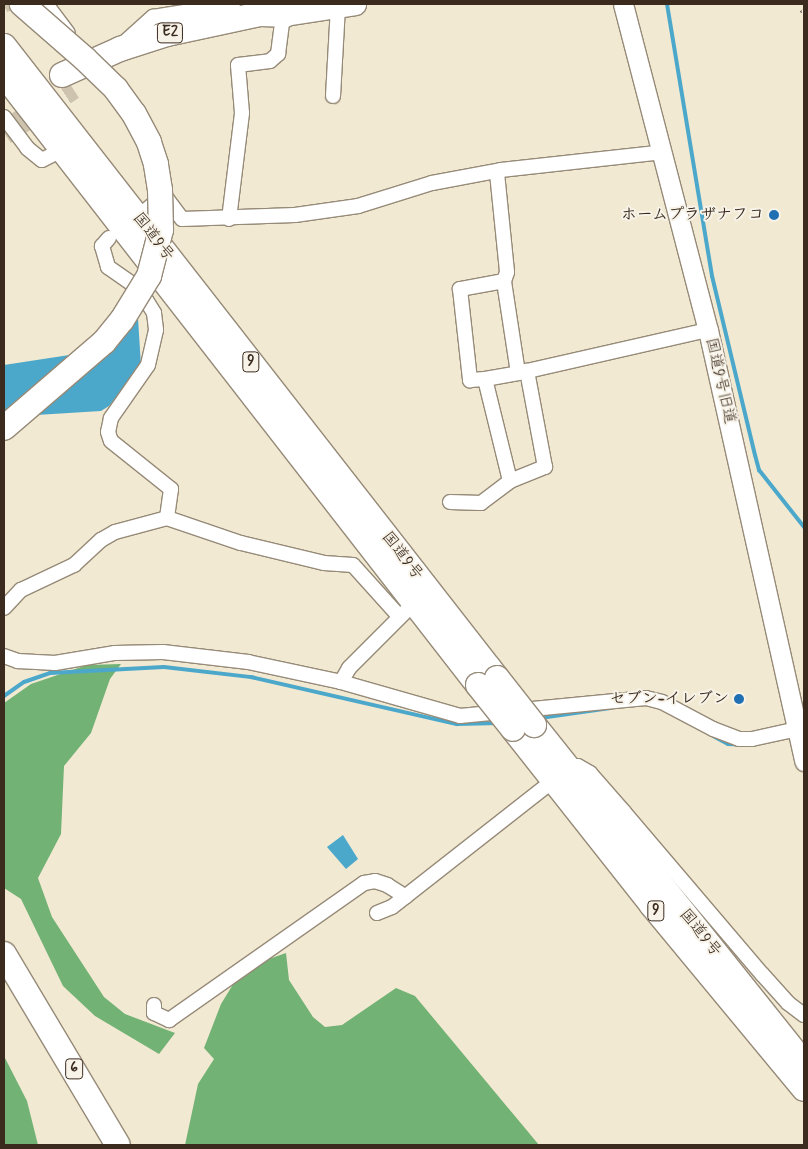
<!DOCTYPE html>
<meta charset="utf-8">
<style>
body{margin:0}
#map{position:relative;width:808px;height:1149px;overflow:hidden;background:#f2e9d3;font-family:Mynerve,"Klee One",sans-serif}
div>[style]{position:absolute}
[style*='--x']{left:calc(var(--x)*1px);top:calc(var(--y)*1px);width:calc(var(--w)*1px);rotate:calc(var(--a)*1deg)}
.forest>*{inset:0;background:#72b275}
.water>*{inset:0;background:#4ca8ca}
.stream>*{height:4px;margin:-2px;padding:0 2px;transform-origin:2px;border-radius:2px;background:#4ca8ca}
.street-tunnel>*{height:14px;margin-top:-7px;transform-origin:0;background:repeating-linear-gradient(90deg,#cdc3af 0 14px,transparent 0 21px)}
.highway-tunnel>*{height:24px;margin-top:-12px;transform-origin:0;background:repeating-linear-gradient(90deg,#cdc3af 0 24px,transparent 0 36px)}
.roads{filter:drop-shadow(1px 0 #968a78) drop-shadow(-1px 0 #968a78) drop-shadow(0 1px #968a78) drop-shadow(0 -1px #968a78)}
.street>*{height:14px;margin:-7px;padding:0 7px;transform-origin:7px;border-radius:7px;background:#fff}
.secondary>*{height:19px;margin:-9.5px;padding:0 9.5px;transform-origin:9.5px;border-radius:9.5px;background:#fff}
.primary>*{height:21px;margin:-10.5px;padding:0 10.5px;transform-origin:10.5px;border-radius:10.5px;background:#fff}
.highway>*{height:24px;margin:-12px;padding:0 12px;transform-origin:12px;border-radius:12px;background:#fff}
.rail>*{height:5.5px;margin-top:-2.75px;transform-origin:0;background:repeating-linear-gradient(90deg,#f7f3e8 0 11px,#3b2a1e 0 22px);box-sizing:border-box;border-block:1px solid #3b2a1e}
.bridges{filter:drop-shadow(1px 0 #968a78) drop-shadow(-1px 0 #968a78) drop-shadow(0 1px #968a78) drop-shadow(0 -1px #968a78)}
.highway-bridge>*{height:24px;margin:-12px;padding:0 12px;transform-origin:12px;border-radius:12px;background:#fff}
.dots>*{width:14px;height:14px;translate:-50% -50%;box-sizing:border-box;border:2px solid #f7f3e8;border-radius:50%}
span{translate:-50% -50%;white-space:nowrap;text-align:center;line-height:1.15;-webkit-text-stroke:4px #f7f3e8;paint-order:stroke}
.shield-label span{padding:1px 4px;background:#f7f3e8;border:1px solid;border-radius:4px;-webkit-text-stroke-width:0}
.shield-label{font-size:15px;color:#3b2a1e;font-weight:700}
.poi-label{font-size:16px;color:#3b2a1e;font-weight:700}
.right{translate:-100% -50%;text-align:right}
.street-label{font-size:16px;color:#3b2a1e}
.frame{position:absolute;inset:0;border:5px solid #3b2a1e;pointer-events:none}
</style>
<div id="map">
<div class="forest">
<div style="clip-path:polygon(121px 664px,110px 679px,91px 733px,64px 766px,61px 834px,38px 878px,52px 917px,104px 997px,125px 1014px,175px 1033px,159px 1054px,95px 1016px,63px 986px,21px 899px,4px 888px,4px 703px,31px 684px,87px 665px)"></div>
<div style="clip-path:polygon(286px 953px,289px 980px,313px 1017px,325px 1027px,342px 1025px,396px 988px,415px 996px,539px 1145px,185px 1145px,198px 1084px,214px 1059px,204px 1048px,221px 1004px,243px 968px)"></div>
<div style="clip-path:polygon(4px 1056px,27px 1101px,38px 1145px,4px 1145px)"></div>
</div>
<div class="water">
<div style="clip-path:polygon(138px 318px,141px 366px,109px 406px,101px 411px,4px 417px,4px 365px,102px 350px,125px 322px)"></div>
<div style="clip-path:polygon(343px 835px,358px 859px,346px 869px,327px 847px)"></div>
</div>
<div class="stream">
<div style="--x:667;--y:4;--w:276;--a:80.6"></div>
<div style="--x:712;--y:276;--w:184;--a:76.5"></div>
<div style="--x:755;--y:455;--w:16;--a:75"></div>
<div style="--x:759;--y:470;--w:73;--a:51.7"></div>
<div style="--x:4;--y:696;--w:24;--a:-35"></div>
<div style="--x:24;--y:682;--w:28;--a:-19"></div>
<div style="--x:50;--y:673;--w:114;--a:-3"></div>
<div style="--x:164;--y:667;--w:88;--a:6.6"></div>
<div style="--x:251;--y:677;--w:211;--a:12.9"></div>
<div style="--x:457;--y:724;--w:42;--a:-1.4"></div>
<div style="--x:540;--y:718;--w:71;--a:-8.1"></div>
<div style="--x:713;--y:736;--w:17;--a:28"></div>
<div style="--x:728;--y:744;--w:26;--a:2"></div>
</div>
<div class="street-tunnel">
<div style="--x:4;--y:6;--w:4;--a:-27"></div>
</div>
<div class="highway-tunnel">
<div style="--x:4;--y:133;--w:82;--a:-33.5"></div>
</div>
<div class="roads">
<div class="street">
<div style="--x:46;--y:4;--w:36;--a:53"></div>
<div style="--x:125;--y:42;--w:38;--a:-42"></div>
<div style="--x:153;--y:17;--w:81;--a:-9.2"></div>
<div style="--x:333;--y:96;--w:89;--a:-86.8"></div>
<div style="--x:4;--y:117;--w:39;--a:53"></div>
<div style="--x:27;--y:148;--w:19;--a:39"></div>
<div style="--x:42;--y:160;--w:28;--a:-27"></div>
<div style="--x:497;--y:173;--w:100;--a:84.2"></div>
<div style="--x:507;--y:272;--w:9;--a:108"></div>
<div style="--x:145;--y:211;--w:17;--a:-40"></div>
<div style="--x:158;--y:200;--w:9;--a:-6"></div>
<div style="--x:167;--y:199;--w:25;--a:53"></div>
<div style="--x:182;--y:219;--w:113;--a:-2"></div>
<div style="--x:295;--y:215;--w:64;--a:-8.1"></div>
<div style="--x:358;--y:206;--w:77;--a:-17.3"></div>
<div style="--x:432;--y:183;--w:70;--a:-10.7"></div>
<div style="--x:501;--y:170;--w:163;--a:-6.3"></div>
<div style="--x:229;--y:219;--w:107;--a:-83"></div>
<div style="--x:242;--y:113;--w:48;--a:-94.8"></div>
<div style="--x:238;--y:65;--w:32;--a:-7"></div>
<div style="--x:270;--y:61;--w:11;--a:-41"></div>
<div style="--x:278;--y:54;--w:46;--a:-82.6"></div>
<div style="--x:109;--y:238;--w:11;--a:131"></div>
<div style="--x:102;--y:246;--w:22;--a:74"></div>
<div style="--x:108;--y:267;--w:28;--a:35"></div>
<div style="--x:131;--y:283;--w:23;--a:49"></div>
<div style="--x:146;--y:300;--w:15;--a:58"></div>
<div style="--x:154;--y:313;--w:17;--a:83"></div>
<div style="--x:156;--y:330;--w:36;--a:103"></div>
<div style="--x:148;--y:365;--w:65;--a:124.9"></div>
<div style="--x:111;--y:418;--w:14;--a:102"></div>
<div style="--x:108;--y:432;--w:9;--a:72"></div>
<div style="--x:111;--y:441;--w:77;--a:38.7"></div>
<div style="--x:171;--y:489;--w:29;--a:98"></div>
<div style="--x:518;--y:373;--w:93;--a:-98.7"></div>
<div style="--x:504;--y:281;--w:45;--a:169.7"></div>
<div style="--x:460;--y:289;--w:92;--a:83.7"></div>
<div style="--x:470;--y:380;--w:15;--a:-4"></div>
<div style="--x:485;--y:379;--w:34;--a:-10"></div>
<div style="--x:518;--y:373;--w:9;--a:-13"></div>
<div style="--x:485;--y:379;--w:105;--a:76.2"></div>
<div style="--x:450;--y:502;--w:31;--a:2"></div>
<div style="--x:481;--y:503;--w:36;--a:-37"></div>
<div style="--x:510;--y:481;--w:38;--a:-22"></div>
<div style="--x:545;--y:467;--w:98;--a:-100.6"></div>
<div style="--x:527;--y:371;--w:186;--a:-12.8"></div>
<div style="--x:4;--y:608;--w:25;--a:-47"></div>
<div style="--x:21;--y:590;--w:59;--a:-25.3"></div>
<div style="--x:74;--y:565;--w:37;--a:-43"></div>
<div style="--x:101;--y:540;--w:16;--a:-30"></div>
<div style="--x:115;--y:532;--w:54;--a:-15.1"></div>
<div style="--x:167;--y:518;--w:78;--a:18.7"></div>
<div style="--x:241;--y:543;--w:85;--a:13.5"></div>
<div style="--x:324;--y:563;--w:29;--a:4"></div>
<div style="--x:353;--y:565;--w:69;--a:48"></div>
<div style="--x:4;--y:656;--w:15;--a:20"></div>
<div style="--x:18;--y:661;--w:37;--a:3"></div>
<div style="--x:55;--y:663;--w:61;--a:-9.5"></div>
<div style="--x:115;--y:653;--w:48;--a:-1.2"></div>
<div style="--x:163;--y:652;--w:86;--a:6.7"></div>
<div style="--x:248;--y:662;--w:95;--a:12.1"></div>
<div style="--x:341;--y:682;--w:124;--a:15.9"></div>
<div style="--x:460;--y:716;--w:187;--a:-5.5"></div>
<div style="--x:646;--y:698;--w:16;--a:14"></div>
<div style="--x:662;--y:702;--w:58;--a:27.9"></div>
<div style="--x:713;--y:729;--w:28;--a:21"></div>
<div style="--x:739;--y:739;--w:13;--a:0"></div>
<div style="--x:752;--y:739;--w:46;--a:-12.5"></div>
<div style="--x:341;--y:682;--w:16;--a:-60"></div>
<div style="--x:349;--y:668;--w:81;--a:-45"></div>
<div style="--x:377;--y:913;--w:16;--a:-22"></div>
<div style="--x:392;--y:907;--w:224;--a:-38.1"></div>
<div style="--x:568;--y:769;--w:10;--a:-17"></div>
<div style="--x:578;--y:766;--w:14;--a:30"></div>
<div style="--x:590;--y:773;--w:52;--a:48.9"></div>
<div style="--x:624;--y:812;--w:213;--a:49.6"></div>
<div style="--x:762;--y:974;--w:39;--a:48"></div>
<div style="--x:788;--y:1003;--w:20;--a:37"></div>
<div style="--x:154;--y:1005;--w:8;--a:90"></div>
<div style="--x:154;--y:1013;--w:17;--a:25"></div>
<div style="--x:169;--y:1020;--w:238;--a:-35.1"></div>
<div style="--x:364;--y:883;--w:11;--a:-10"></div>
<div style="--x:375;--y:881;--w:13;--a:18"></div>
<div style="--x:387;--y:885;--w:22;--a:32"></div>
</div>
<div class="secondary">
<div style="--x:623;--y:4;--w:337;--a:75.4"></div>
<div style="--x:708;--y:330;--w:442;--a:77.4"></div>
</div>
<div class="primary">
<div style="--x:285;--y:15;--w:71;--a:-8.9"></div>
</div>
<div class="highway">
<div style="--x:4;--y:46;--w:802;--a:52.04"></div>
<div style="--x:4;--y:75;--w:773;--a:52.15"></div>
<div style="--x:62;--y:75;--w:64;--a:-24.1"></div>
<div style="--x:120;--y:49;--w:49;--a:-17.7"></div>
<div style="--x:167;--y:34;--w:95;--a:-12.1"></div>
<div style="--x:260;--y:14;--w:25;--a:2"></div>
<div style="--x:534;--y:725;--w:433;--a:51.4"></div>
<div style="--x:513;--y:729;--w:223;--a:51.7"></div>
<div style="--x:651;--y:904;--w:240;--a:50.4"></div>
<div style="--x:4;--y:954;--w:222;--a:59.2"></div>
</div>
</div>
<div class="rail">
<div style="--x:803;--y:10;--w:2;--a:63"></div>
</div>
<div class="bridges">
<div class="highway-bridge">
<div style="--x:4;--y:428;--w:132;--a:-40.7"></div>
<div style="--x:104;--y:342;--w:28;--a:-51"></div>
<div style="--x:122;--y:320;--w:52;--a:-58.5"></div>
<div style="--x:149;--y:276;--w:48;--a:-75.4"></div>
<div style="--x:161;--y:230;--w:40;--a:-91.4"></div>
<div style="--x:160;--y:190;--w:26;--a:-99"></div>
<div style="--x:156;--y:164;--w:23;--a:-108"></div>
<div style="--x:149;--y:142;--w:32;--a:-118"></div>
<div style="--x:134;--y:114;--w:31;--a:-126"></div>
<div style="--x:116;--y:89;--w:43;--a:-135.9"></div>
<div style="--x:85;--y:59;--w:84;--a:-138.9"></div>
<div style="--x:497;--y:678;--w:60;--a:51.8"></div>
<div style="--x:478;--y:685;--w:56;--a:51.5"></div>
</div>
</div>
<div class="dots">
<div style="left:774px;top:215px;background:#1f6fb2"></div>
<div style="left:739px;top:699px;background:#1f6fb2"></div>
</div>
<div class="shield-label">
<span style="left:170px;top:33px">E2</span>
<span style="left:251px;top:362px">9</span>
<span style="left:656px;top:911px">9</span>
<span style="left:74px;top:1069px">6</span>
</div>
<div class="poi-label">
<span class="right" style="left:764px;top:215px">ホームプラザナフコ</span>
<span class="right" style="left:729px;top:699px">セブン-イレブン</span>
</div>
<div class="street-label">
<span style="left:153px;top:237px;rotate:52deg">国道9号</span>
<span style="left:720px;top:381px;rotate:77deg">国道9号旧道</span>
<span style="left:402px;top:556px;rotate:52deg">国道9号</span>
<span style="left:700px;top:933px;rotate:51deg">国道9号</span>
</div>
<div class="frame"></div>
</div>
